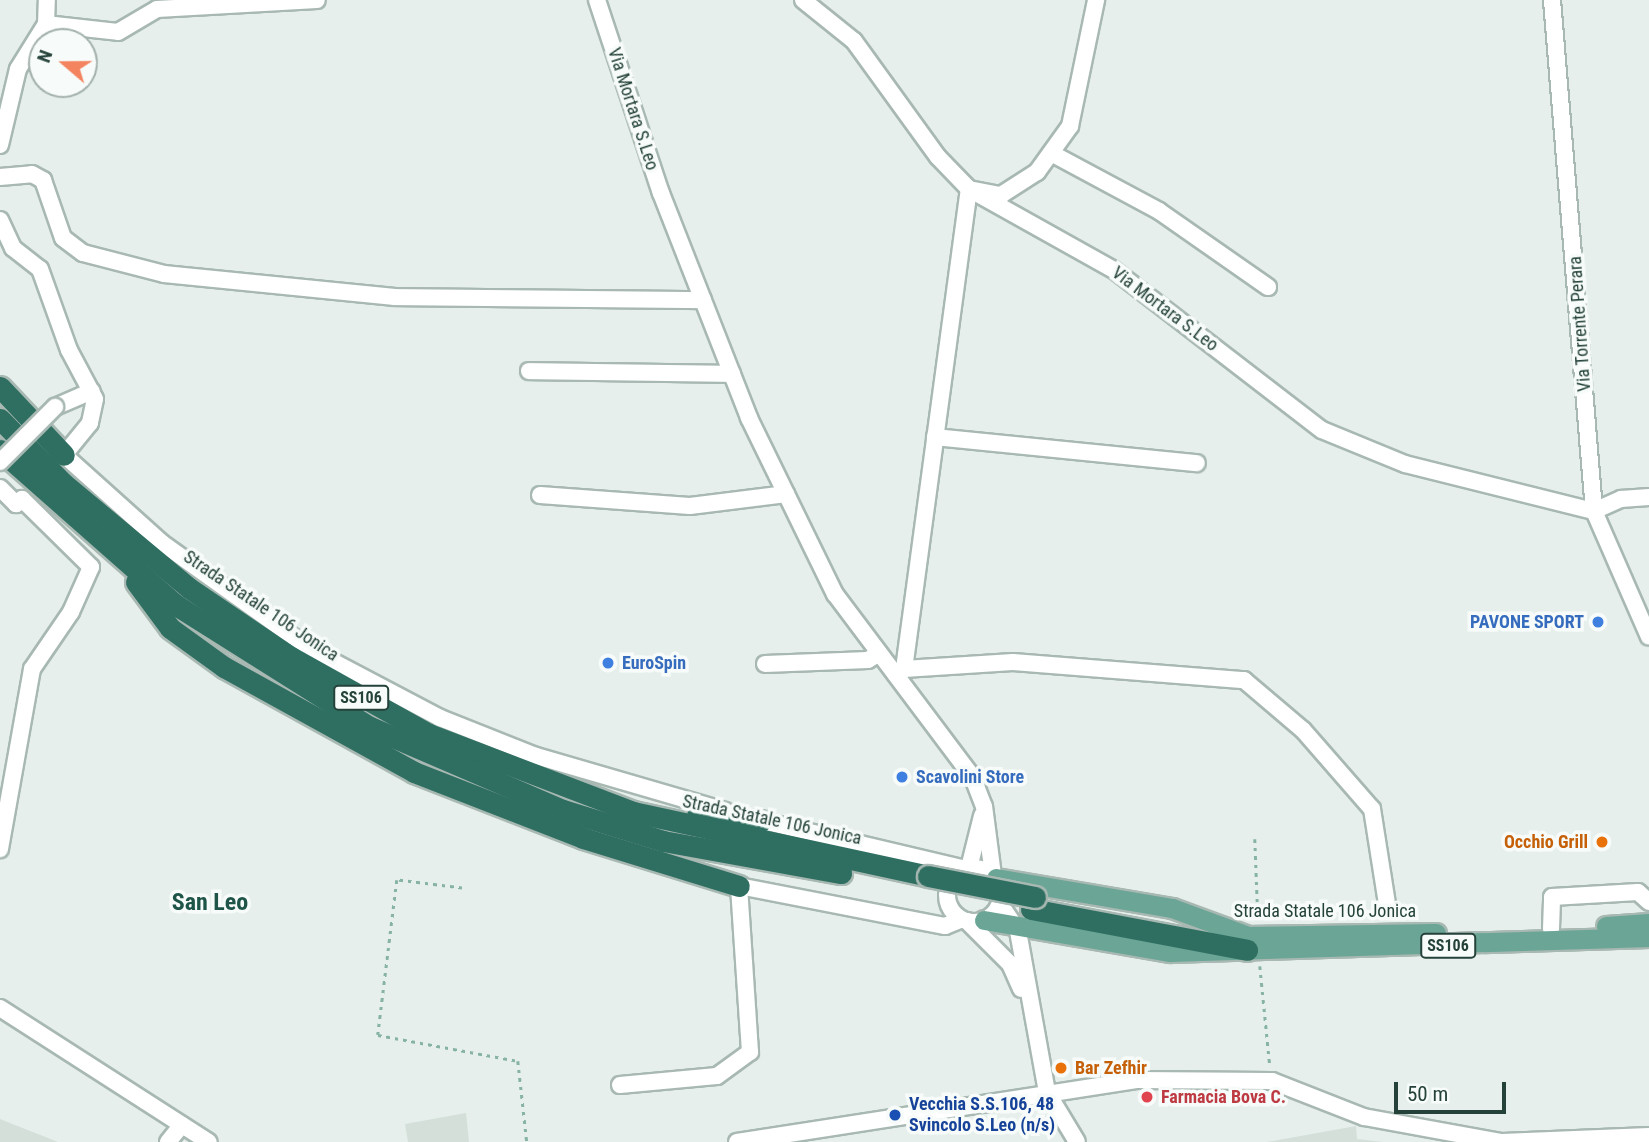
<!DOCTYPE html>
<style>
body{margin:0}
#map{position:relative;width:1649px;height:1142px;overflow:hidden;background:#e6efeb;font-family:"Roboto Condensed",sans-serif}
div>[style]{position:absolute}
[style*='--x']{left:calc(var(--x)*1px);top:calc(var(--y)*1px);width:calc(var(--w)*1px);rotate:calc(var(--a)*1deg)}
.built>*{inset:0;background:#d4dfda}
.path>*{height:2.5px;margin-top:-1.25px;transform-origin:0;background:repeating-linear-gradient(90deg,#86b3a5 0 3.5px,transparent 0 8.5px)}
.roads{filter:drop-shadow(2px 0 #a8b8b2) drop-shadow(-2px 0 #a8b8b2) drop-shadow(0 2px #a8b8b2) drop-shadow(0 -2px #a8b8b2)}
.minor>*{height:16px;margin:-8px;padding:0 8px;transform-origin:8px;border-radius:8px;background:#fff}
.minor>.ring{margin:-8px;padding:0;box-sizing:content-box;background:none;border:16px solid #fff;border-radius:50%}
.major>*{height:19px;margin:-9.5px;padding:0 9.5px;transform-origin:9.5px;border-radius:9.5px;background:#6aa596}
.highway>*{height:21px;margin:-10.5px;padding:0 10.5px;transform-origin:10.5px;border-radius:10.5px;background:#2f6f62}
.bridges{filter:drop-shadow(2px 0 #a8b8b2) drop-shadow(-2px 0 #a8b8b2) drop-shadow(0 2px #a8b8b2) drop-shadow(0 -2px #a8b8b2)}
.minor-bridge>*{height:16px;margin:-8px;padding:0 8px;transform-origin:8px;border-radius:8px;background:#fff}
.highway-bridge>*{height:21px;margin:-10.5px;padding:0 10.5px;transform-origin:10.5px;border-radius:10.5px;background:#2f6f62}
.dots>*{width:19px;height:19px;translate:-50% -50%;box-sizing:border-box;border:4px solid #f7fbf9;border-radius:50%}
span{translate:-50% -50%;white-space:nowrap;text-align:center;line-height:1.15;-webkit-text-stroke:7px #f7fbf9;paint-order:stroke}
.shield-label span{padding:2px 5px;background:#f7fbf9;border:2px solid;border-radius:5px;-webkit-text-stroke-width:0}
.shield-label{font-size:16px;color:#24423a;font-weight:700}
.street-label{font-size:18px;color:#24423a}
.shop-label{font-size:18px;color:#366cbe;font-weight:700}
.right{translate:-100% -50%;text-align:right}
.left{translate:0 -50%;text-align:left}
.food-label{font-size:18px;color:#c56008;font-weight:700}
.health-label{font-size:18px;color:#be3a42;font-weight:700}
.transit-label{font-size:18px;color:#164399;font-weight:700}
.district-label{font-size:24px;color:#1f5548;font-weight:700}
.north{position:absolute;left:28px;top:28px;width:70px;height:70px;box-sizing:border-box;background:#f7fbf9;border:2px solid #a3b1ad;border-radius:50%;rotate:290deg;font-size:19px;font-weight:700;line-height:28px;text-align:center;color:#24423a}
.north::after{content:'';display:block;margin:auto;width:24px;height:32px;background:#f4845f;clip-path:polygon(50% 0,100% 100%,50% 72%,0 100%)}
.scale{position:absolute;left:1394px;top:1082px;width:112px;height:32px;box-sizing:border-box;border:4px solid #24423a;border-top:0;padding-left:9px;font-size:21px;line-height:24px;white-space:nowrap;color:#24423a;-webkit-text-stroke:5px #f7fbf9;paint-order:stroke}
</style>
<div id="map">
<div class="built">
<div style="clip-path:polygon(466px 1113px,469px 1142px,408px 1142px,405px 1124px)"></div>
<div style="clip-path:polygon(0 1119px,58px 1142px,0 1142px)"></div>
<div style="clip-path:polygon(1356px 1126px,1357px 1139px,1384px 1142px,1267px 1142px)"></div>
</div>
<div class="path">
<div style="--x:1255;--y:839;--w:79;--a:87.8"></div>
<div style="--x:462;--y:888;--w:65;--a:-173"></div>
<div style="--x:397;--y:880;--w:156;--a:97"></div>
<div style="--x:378;--y:1035;--w:142;--a:10.5"></div>
<div style="--x:518;--y:1061;--w:81;--a:83.7"></div>
<div style="--x:1260;--y:966;--w:101;--a:84.3"></div>
</div>
<div class="roads">
<div class="minor">
<div style="--x:597;--y:0;--w:203;--a:71.7"></div>
<div style="--x:661;--y:193;--w:242;--a:68.6"></div>
<div style="--x:749;--y:418;--w:196;--a:64"></div>
<div style="--x:835;--y:594;--w:230;--a:53.1"></div>
<div style="--x:973;--y:778;--w:30;--a:69"></div>
<div style="--x:984;--y:806;--w:70;--a:82.6"></div>
<div style="--x:803;--y:0;--w:65;--a:38.8"></div>
<div style="--x:854;--y:41;--w:143;--a:54.1"></div>
<div style="--x:938;--y:157;--w:45;--a:45.9"></div>
<div style="--x:969;--y:189;--w:166;--a:29.2"></div>
<div style="--x:1114;--y:270;--w:262;--a:37.6"></div>
<div style="--x:1322;--y:430;--w:90;--a:22.3"></div>
<div style="--x:1405;--y:464;--w:195;--a:14"></div>
<div style="--x:1594;--y:511;--w:30;--a:-24"></div>
<div style="--x:1621;--y:499;--w:28;--a:-4"></div>
<div style="--x:1552;--y:0;--w:513;--a:85.3"></div>
<div style="--x:1594;--y:511;--w:137;--a:66.4"></div>
<div style="--x:46;--y:24;--w:72;--a:6.3"></div>
<div style="--x:118;--y:32;--w:45;--a:-30.5"></div>
<div style="--x:157;--y:9;--w:160;--a:-3.2"></div>
<div style="--x:0;--y:145;--w:78;--a:-76.7"></div>
<div style="--x:18;--y:69;--w:53;--a:-58.1"></div>
<div style="--x:46;--y:24;--w:24;--a:-88"></div>
<div style="--x:1051;--y:153;--w:123;--a:28.2"></div>
<div style="--x:1159;--y:211;--w:133;--a:34.9"></div>
<div style="--x:0;--y:177;--w:32;--a:-5"></div>
<div style="--x:32;--y:174;--w:13;--a:29"></div>
<div style="--x:43;--y:180;--w:61;--a:71"></div>
<div style="--x:63;--y:238;--w:25;--a:37"></div>
<div style="--x:83;--y:253;--w:84;--a:14.5"></div>
<div style="--x:164;--y:274;--w:232;--a:5.7"></div>
<div style="--x:395;--y:297;--w:308;--a:0.6"></div>
<div style="--x:0;--y:220;--w:31;--a:65"></div>
<div style="--x:13;--y:248;--w:34;--a:38"></div>
<div style="--x:40;--y:269;--w:86;--a:70.3"></div>
<div style="--x:69;--y:350;--w:55;--a:62"></div>
<div style="--x:95;--y:399;--w:25;--a:102"></div>
<div style="--x:90;--y:423;--w:41;--a:129.1"></div>
<div style="--x:64;--y:455;--w:132;--a:41.9"></div>
<div style="--x:162;--y:543;--w:186;--a:35.6"></div>
<div style="--x:313;--y:651;--w:144;--a:27.8"></div>
<div style="--x:440;--y:718;--w:103;--a:21.6"></div>
<div style="--x:536;--y:756;--w:197;--a:16.2"></div>
<div style="--x:529;--y:371;--w:203;--a:0.8"></div>
<div style="--x:55;--y:407;--w:40;--a:-23.4"></div>
<div style="--x:935;--y:437;--w:263;--a:5.7"></div>
<div style="--x:0;--y:488;--w:23;--a:45"></div>
<div style="--x:16;--y:504;--w:8;--a:-40"></div>
<div style="--x:22;--y:499;--w:97;--a:44.6"></div>
<div style="--x:91;--y:567;--w:49;--a:114"></div>
<div style="--x:71;--y:612;--w:69;--a:124.4"></div>
<div style="--x:32;--y:669;--w:183;--a:100.1"></div>
<div style="--x:540;--y:495;--w:150;--a:4.2"></div>
<div style="--x:690;--y:506;--w:97;--a:-7.1"></div>
<div style="--x:765;--y:664;--w:103;--a:-2.2"></div>
<div style="--x:868;--y:660;--w:13;--a:-32"></div>
<div style="--x:904;--y:669;--w:109;--a:-3.7"></div>
<div style="--x:1013;--y:662;--w:232;--a:4.5"></div>
<div style="--x:1244;--y:680;--w:77;--a:40.3"></div>
<div style="--x:1303;--y:730;--w:105;--a:48.9"></div>
<div style="--x:1372;--y:809;--w:102;--a:81"></div>
<div style="--x:896;--y:675;--w:10;--a:-37"></div>
<div style="--x:904;--y:669;--w:484;--a:-82.3"></div>
<div style="--x:969;--y:189;--w:33;--a:11"></div>
<div style="--x:1001;--y:195;--w:43;--a:-32.6"></div>
<div style="--x:1037;--y:172;--w:57;--a:-54.3"></div>
<div style="--x:1070;--y:126;--w:129;--a:-78.3"></div>
<div style="--x:750;--y:818;--w:221;--a:13.3"></div>
<div class="ring" style="left:947px;top:868px;width:38px;height:38px"></div>
<div style="--x:969;--y:868;--w:54;--a:-76"></div>
<div style="--x:1000;--y:904;--w:32;--a:56"></div>
<div style="--x:1018;--y:931;--w:164;--a:79.8"></div>
<div style="--x:1047;--y:1092;--w:58;--a:59"></div>
<div style="--x:967;--y:921;--w:61;--a:45"></div>
<div style="--x:1010;--y:964;--w:27;--a:66"></div>
<div style="--x:1551;--y:929;--w:32;--a:-88"></div>
<div style="--x:1552;--y:897;--w:86;--a:-3.3"></div>
<div style="--x:1638;--y:892;--w:15;--a:42"></div>
<div style="--x:0;--y:1008;--w:248;--a:32.7"></div>
<div style="--x:620;--y:1085;--w:97;--a:-5.3"></div>
<div style="--x:717;--y:1076;--w:41;--a:-36"></div>
<div style="--x:750;--y:1052;--w:166;--a:-93.8"></div>
<div style="--x:739;--y:886;--w:210;--a:11"></div>
<div style="--x:945;--y:926;--w:18;--a:-22"></div>
<div style="--x:168;--y:1142;--w:22;--a:-51"></div>
<div style="--x:737;--y:1142;--w:404;--a:-8.8"></div>
<div style="--x:1136;--y:1080;--w:136;--a:0.4"></div>
<div style="--x:1272;--y:1081;--w:99;--a:21.4"></div>
<div style="--x:1364;--y:1117;--w:140;--a:10.3"></div>
<div style="--x:1502;--y:1142;--w:147;--a:-2.3"></div>
</div>
<div class="major">
<div style="--x:996;--y:878;--w:179;--a:9.7"></div>
<div style="--x:1172;--y:908;--w:81;--a:20.2"></div>
<div style="--x:1248;--y:936;--w:188;--a:-0.9"></div>
<div style="--x:984;--y:920;--w:189;--a:9.8"></div>
<div style="--x:1170;--y:952;--w:479;--a:-1.8"></div>
<div style="--x:1606;--y:926;--w:43;--a:-4"></div>
</div>
<div class="highway">
<div style="--x:0;--y:387;--w:93;--a:46.7"></div>
<div style="--x:0;--y:419;--w:90;--a:45.5"></div>
<div style="--x:63;--y:483;--w:164;--a:39.8"></div>
<div style="--x:189;--y:588;--w:123;--a:34.1"></div>
<div style="--x:291;--y:657;--w:158;--a:29.2"></div>
<div style="--x:429;--y:734;--w:218;--a:20.9"></div>
<div style="--x:633;--y:812;--w:302;--a:12.2"></div>
<div style="--x:0;--y:450;--w:235;--a:41.4"></div>
<div style="--x:176;--y:605;--w:229;--a:32.2"></div>
<div style="--x:370;--y:727;--w:210;--a:23.3"></div>
<div style="--x:563;--y:810;--w:105;--a:17.2"></div>
<div style="--x:663;--y:841;--w:181;--a:10.2"></div>
<div style="--x:136;--y:582;--w:57;--a:53.5"></div>
<div style="--x:170;--y:628;--w:67;--a:35.8"></div>
<div style="--x:224;--y:667;--w:217;--a:28.9"></div>
<div style="--x:414;--y:772;--w:181;--a:21.3"></div>
<div style="--x:583;--y:838;--w:163;--a:17.1"></div>
<div style="--x:697;--y:816;--w:64;--a:4.5"></div>
<div style="--x:1031;--y:909;--w:220;--a:10.7"></div>
</div>
</div>
<div class="bridges">
<div class="minor-bridge">
<div style="--x:0;--y:462;--w:78;--a:-45"></div>
</div>
<div class="highway-bridge">
<div style="--x:928;--y:876;--w:109;--a:11.1"></div>
</div>
</div>
<div class="dots">
<div style="left:1598px;top:622px;background:#3f7fe0"></div>
<div style="left:608px;top:663px;background:#3f7fe0"></div>
<div style="left:902px;top:777px;background:#3f7fe0"></div>
<div style="left:1602px;top:842px;background:#e8710a"></div>
<div style="left:1061px;top:1068px;background:#e8710a"></div>
<div style="left:1147px;top:1097px;background:#e0444e"></div>
<div style="left:895px;top:1115px;background:#1a4fb4"></div>
</div>
<div class="shield-label">
<span style="left:361px;top:698px">SS106</span>
<span style="left:1448px;top:946px">SS106</span>
</div>
<div class="street-label">
<span style="left:633px;top:109px;rotate:72deg">Via Mortara S.Leo</span>
<span style="left:1165px;top:309px;rotate:37deg">Via Mortara S.Leo</span>
<span style="left:1580px;top:324px;rotate:-94deg">Via Torrente Perara</span>
<span style="left:261px;top:606px;rotate:34deg">Strada Statale 106 Jonica</span>
<span style="left:772px;top:820px;rotate:12deg">Strada Statale 106 Jonica</span>
<span style="left:1325px;top:911px">Strada Statale 106 Jonica</span>
</div>
<div class="shop-label">
<span class="right" style="left:1584px;top:622px">PAVONE SPORT</span>
<span class="left" style="left:622px;top:663px">EuroSpin</span>
<span class="left" style="left:916px;top:777px">Scavolini Store</span>
</div>
<div class="food-label">
<span class="right" style="left:1588px;top:842px">Occhio Grill</span>
<span class="left" style="left:1075px;top:1068px">Bar Zefhir</span>
</div>
<div class="health-label">
<span class="left" style="left:1161px;top:1097px">Farmacia Bova C.</span>
</div>
<div class="transit-label">
<span class="left" style="left:909px;top:1115px">Vecchia S.S.106, 48<br>Svincolo S.Leo (n/s)</span>
</div>
<div class="district-label">
<span style="left:210px;top:903px">San Leo</span>
</div>
<div class="north">N</div>
<div class="scale">50 m</div>
</div>
